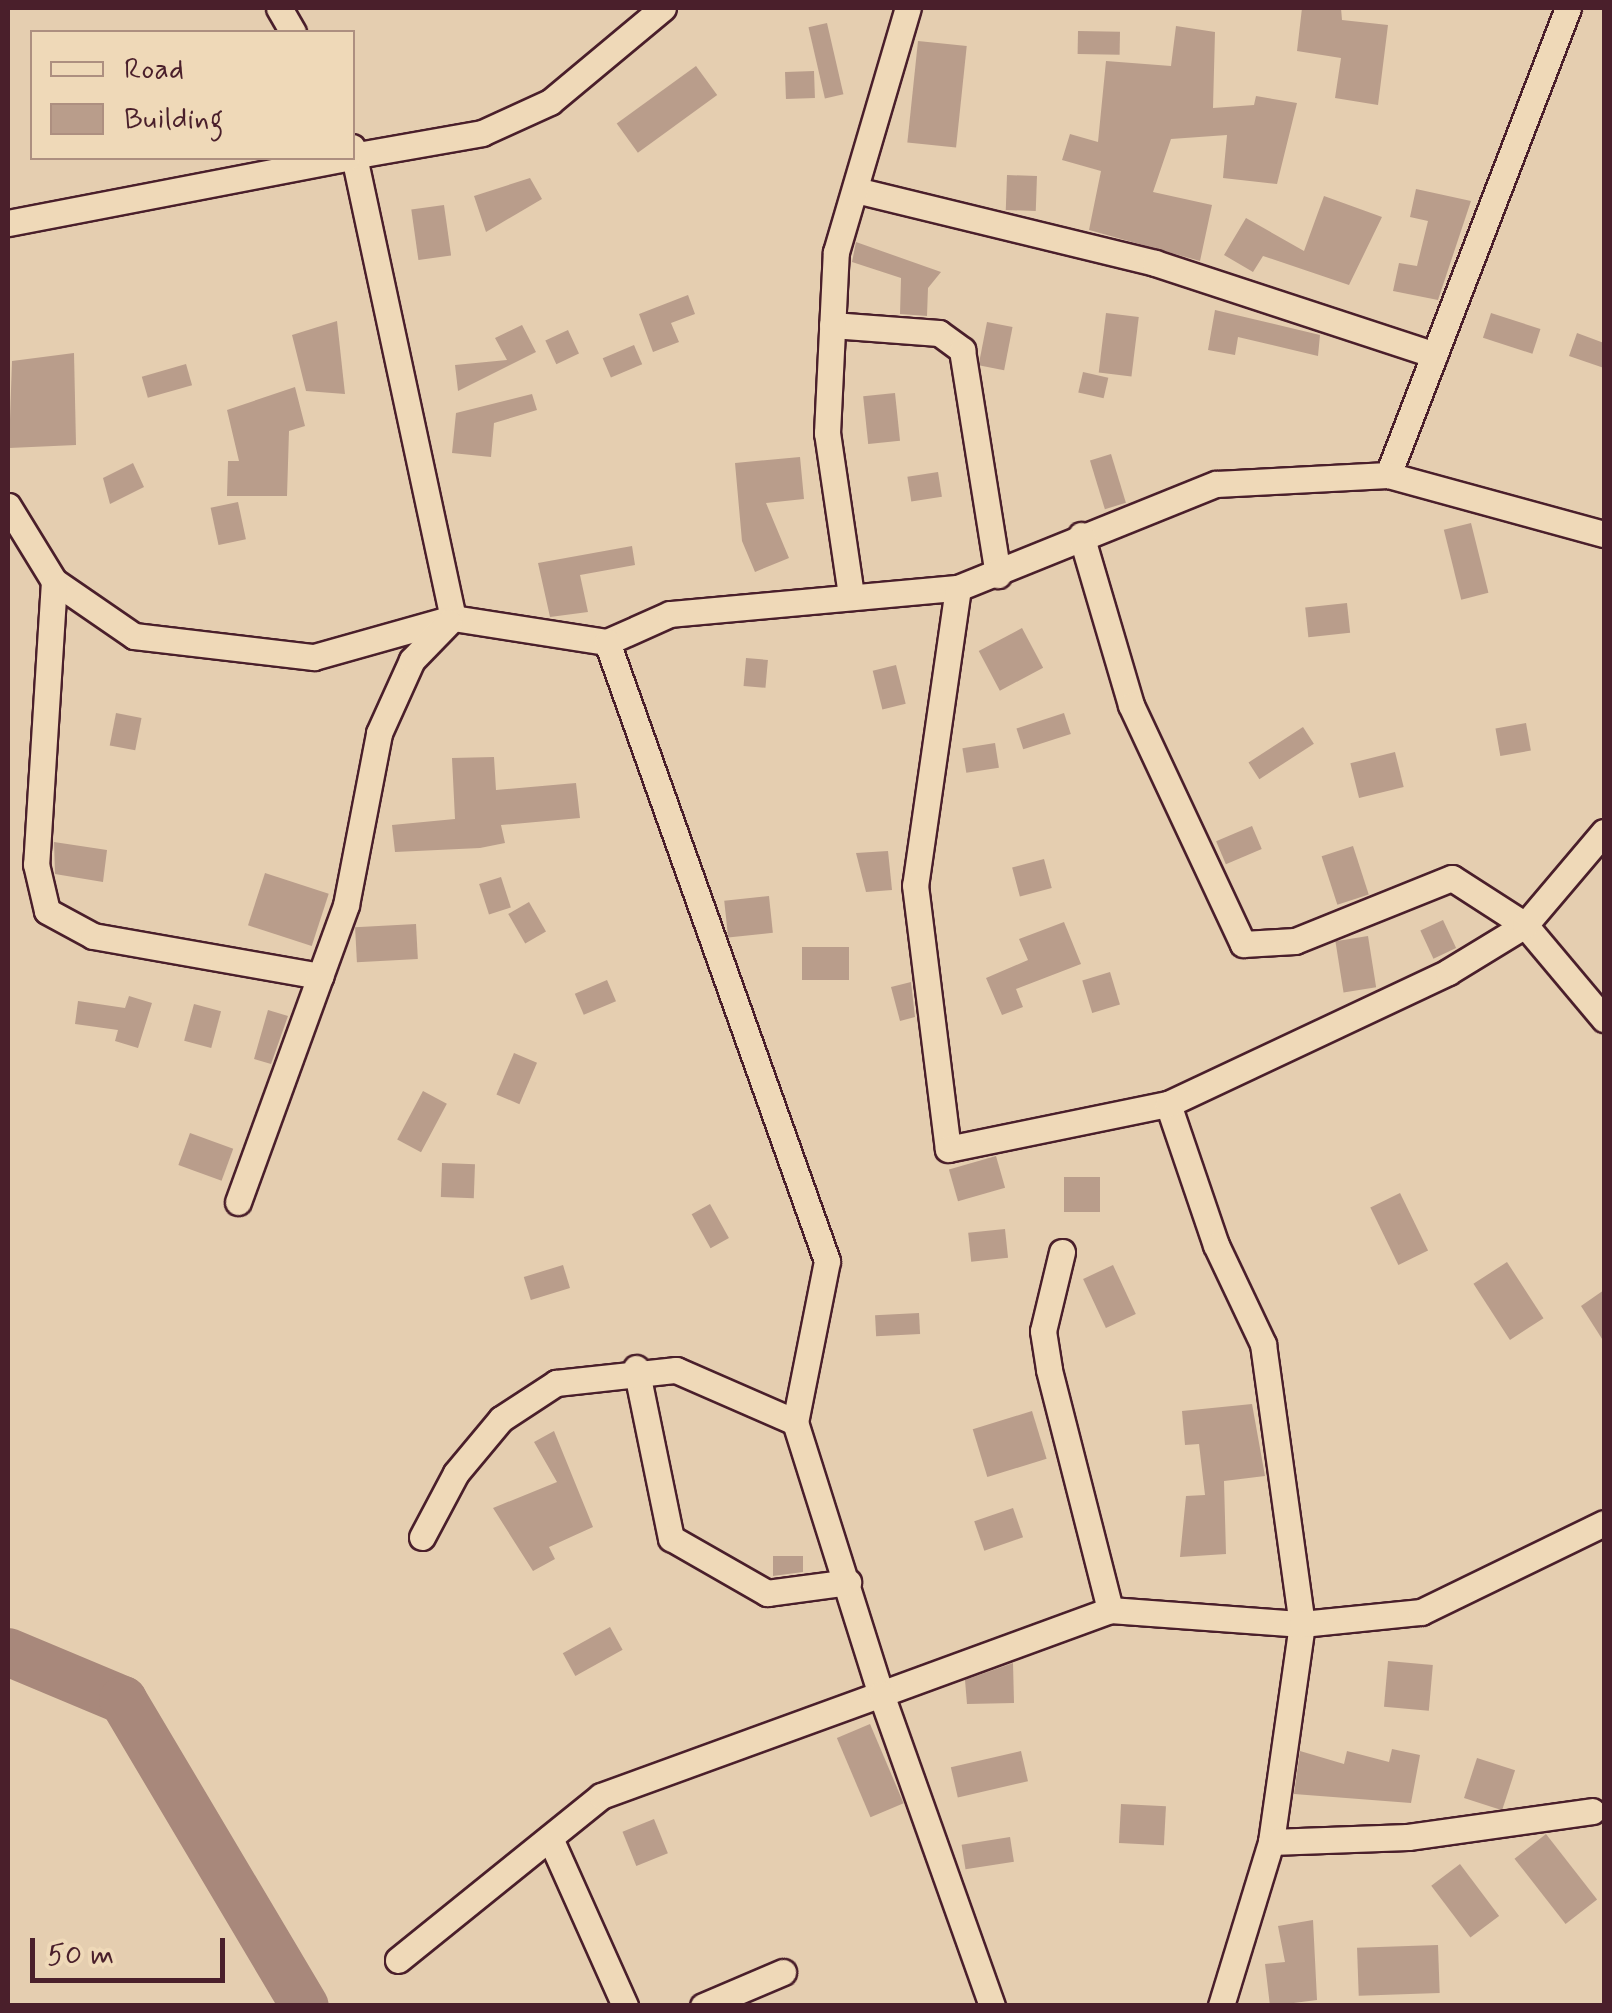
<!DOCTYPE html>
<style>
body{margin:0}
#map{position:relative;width:1612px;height:2013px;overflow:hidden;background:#e5ceb0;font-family:Mynerve,sans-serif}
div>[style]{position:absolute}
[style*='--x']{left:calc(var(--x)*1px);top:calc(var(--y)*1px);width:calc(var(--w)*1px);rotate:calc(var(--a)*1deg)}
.river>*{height:48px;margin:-24px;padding:0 24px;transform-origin:24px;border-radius:24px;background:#a8887b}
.building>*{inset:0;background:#b99d8b;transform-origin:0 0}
.roads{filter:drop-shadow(2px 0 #4a1f2b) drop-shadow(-2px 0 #4a1f2b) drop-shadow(0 2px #4a1f2b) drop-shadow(0 -2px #4a1f2b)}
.minor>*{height:25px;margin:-12.5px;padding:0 12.5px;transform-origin:12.5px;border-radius:12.5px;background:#efd9b8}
span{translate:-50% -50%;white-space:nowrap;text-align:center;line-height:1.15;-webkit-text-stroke:8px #efd9b8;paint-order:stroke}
.frame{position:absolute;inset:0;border:10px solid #4a1f2b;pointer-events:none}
.legend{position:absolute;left:30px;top:30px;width:325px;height:130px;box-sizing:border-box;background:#efd9b8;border:2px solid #ad8f80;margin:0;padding:12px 18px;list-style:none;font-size:30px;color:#4a1f2b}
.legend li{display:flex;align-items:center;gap:20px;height:50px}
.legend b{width:50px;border:2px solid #ad8f80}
.scale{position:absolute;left:30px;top:1938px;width:195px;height:45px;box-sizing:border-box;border:5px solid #4a1f2b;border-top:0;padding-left:12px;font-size:30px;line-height:35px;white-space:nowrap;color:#4a1f2b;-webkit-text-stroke:8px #efd9b8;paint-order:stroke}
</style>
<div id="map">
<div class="river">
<div style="--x:8;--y:1652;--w:125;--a:22.7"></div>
<div style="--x:123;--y:1700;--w:356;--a:59.3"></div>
</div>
<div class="building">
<div style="clip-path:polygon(1302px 8px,1341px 8px,1342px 20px,1388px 25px,1378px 105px,1335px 98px,1341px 58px,1297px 51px)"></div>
<div style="left:827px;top:23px;width:73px;height:19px;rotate:77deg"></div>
<div style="clip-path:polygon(1176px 26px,1215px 32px,1213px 108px,1254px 105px,1256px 96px,1297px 103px,1277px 184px,1223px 178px,1227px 135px,1171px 139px,1153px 192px,1212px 205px,1200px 261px,1089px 230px,1101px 171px,1062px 160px,1070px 134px,1098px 142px,1106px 61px,1171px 66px)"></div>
<div style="left:1078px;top:31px;width:42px;height:23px;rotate:1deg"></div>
<div style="left:918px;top:41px;width:49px;height:102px;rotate:6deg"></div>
<div style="left:696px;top:66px;width:36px;height:98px;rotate:54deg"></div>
<div style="left:814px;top:71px;width:27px;height:29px;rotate:88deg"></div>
<div style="left:1007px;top:175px;width:30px;height:35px;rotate:2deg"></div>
<div style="clip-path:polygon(530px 178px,542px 199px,486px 232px,474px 196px)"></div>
<div style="clip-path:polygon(1416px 189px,1471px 201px,1438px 300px,1393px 291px,1399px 263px,1417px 266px,1428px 221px,1410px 217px)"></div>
<div style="clip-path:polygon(1324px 196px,1382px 217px,1349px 285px,1263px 256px,1253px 272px,1224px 255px,1246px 218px,1304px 251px)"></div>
<div style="left:444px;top:205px;width:51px;height:33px;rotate:82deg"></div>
<div style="clip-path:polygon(856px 242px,941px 272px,928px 288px,927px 316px,900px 314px,901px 278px,852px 262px)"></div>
<div style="clip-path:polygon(688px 295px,695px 314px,671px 323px,679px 342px,653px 352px,639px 314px)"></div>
<div style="clip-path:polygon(1215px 310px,1320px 335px,1318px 356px,1238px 337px,1235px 355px,1208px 350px)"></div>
<div style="left:1106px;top:313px;width:33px;height:60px;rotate:7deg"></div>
<div style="left:1491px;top:313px;width:52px;height:26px;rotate:18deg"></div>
<div style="clip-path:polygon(337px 321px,345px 394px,306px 391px,292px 335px)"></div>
<div style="left:987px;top:322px;width:26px;height:44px;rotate:11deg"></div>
<div style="clip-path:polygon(522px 325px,536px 352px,458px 391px,455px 365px,507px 360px,495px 338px)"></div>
<div style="left:568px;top:330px;width:26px;height:25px;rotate:65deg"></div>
<div style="clip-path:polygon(1577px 333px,1604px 343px,1604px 368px,1569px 356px)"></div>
<div style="left:634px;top:345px;width:21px;height:34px;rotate:67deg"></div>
<div style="clip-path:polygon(74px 353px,76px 445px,9px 448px,12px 361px)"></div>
<div style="left:186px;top:364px;width:22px;height:46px;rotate:74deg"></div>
<div style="left:1083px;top:372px;width:26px;height:21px;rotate:13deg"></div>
<div style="clip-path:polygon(295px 387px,305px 426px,289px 431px,287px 496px,227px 496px,228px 461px,239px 461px,227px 410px)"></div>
<div style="left:895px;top:393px;width:48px;height:32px;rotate:84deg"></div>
<div style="clip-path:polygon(532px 394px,537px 410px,494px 423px,491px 457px,452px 453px,456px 413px)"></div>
<div style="left:1111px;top:454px;width:51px;height:22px;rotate:73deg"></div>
<div style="clip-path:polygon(800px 457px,804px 499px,766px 503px,789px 558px,755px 572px,742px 541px,735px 463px)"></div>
<div style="clip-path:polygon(133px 463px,144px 487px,110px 504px,103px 478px)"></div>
<div style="left:938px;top:472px;width:25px;height:31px;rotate:81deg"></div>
<div style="left:238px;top:502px;width:38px;height:28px;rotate:78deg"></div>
<div style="left:1471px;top:523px;width:72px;height:28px;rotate:76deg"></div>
<div style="clip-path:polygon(632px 546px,635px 565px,580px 575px,588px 612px,550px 617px,538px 563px)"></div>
<div style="left:1347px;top:603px;width:30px;height:42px;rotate:84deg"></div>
<div style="left:1022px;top:628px;width:45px;height:49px;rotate:62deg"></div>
<div style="left:746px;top:658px;width:22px;height:28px;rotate:5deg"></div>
<div style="left:896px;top:665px;width:40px;height:24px;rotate:76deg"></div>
<div style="left:116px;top:713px;width:26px;height:33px;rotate:11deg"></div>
<div style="left:1064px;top:713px;width:22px;height:50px;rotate:72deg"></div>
<div style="left:1526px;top:723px;width:28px;height:31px;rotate:80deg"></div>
<div style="left:1303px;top:727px;width:20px;height:65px;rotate:57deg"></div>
<div style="left:995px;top:743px;width:25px;height:33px;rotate:81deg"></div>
<div style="left:1395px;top:752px;width:36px;height:46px;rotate:76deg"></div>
<div style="clip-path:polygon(494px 757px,496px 790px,576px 783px,580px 818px,501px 825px,505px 843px,480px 848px,395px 852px,392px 825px,455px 819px,452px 758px)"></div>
<div style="left:1252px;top:826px;width:25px;height:39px;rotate:67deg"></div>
<div style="clip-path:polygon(54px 842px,107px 850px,103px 882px,55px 874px)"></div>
<div style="left:1353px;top:846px;width:51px;height:33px;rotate:72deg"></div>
<div style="clip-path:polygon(888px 851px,892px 890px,866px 892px,856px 853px)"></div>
<div style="left:1044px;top:859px;width:30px;height:33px;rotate:75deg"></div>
<div style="left:265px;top:873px;width:67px;height:55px;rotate:18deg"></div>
<div style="left:501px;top:877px;width:32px;height:23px;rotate:72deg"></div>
<div style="left:769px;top:896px;width:37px;height:45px;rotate:84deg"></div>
<div style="left:529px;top:902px;width:34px;height:24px;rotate:60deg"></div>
<div style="left:1443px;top:920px;width:31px;height:25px;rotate:65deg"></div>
<div style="clip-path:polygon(1064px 922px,1081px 964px,1016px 989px,1023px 1007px,1002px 1015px,986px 978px,1028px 960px,1019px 939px)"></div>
<div style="left:416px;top:924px;width:35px;height:61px;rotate:87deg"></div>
<div style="left:1368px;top:936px;width:52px;height:33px;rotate:81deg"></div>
<div style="left:802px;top:947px;width:47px;height:33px"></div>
<div style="left:1110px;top:972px;width:34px;height:29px;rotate:73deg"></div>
<div style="left:607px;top:980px;width:23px;height:35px;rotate:67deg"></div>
<div style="clip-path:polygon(911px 982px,915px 1017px,900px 1021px,891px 987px)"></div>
<div style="clip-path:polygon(129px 996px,152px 1003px,138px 1048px,115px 1041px,118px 1030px,75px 1024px,78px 1001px,125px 1008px)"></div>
<div style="left:194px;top:1004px;width:28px;height:38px;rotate:15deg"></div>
<div style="clip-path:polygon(268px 1010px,288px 1016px,271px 1064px,254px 1059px)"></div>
<div style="left:514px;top:1053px;width:25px;height:45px;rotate:23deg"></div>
<div style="left:423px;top:1091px;width:27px;height:55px;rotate:28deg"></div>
<div style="left:190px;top:1133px;width:46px;height:34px;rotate:20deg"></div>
<div style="left:996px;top:1156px;width:33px;height:49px;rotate:74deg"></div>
<div style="left:442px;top:1163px;width:33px;height:34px;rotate:2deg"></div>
<div style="left:1064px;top:1177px;width:36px;height:35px"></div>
<div style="left:1400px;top:1193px;width:64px;height:33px;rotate:64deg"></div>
<div style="left:710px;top:1204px;width:39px;height:21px;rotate:61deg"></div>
<div style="left:1005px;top:1229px;width:29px;height:37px;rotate:84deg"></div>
<div style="left:1507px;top:1262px;width:67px;height:40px;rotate:57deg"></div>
<div style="left:563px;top:1265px;width:24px;height:41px;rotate:73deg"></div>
<div style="left:1113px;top:1265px;width:54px;height:33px;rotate:65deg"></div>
<div style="clip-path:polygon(1604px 1290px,1604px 1342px,1581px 1306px)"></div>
<div style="left:919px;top:1313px;width:21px;height:44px;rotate:87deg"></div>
<div style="clip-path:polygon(1252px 1404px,1265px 1476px,1224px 1481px,1226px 1554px,1180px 1557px,1186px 1496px,1205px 1495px,1199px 1444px,1185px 1445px,1182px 1411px)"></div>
<div style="left:1032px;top:1411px;width:50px;height:62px;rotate:73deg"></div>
<div style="clip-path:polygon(554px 1431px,593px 1527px,549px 1547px,555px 1559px,533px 1571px,493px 1508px,557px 1482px,534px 1442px)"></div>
<div style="left:1013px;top:1508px;width:31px;height:41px;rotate:71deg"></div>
<div style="clip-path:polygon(773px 1556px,803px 1556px,803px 1572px,773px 1576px)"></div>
<div style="left:610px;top:1627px;width:26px;height:54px;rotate:61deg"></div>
<div style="left:1388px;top:1661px;width:45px;height:46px;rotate:5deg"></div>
<div style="clip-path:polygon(1013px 1663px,1014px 1703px,967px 1704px,965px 1680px)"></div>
<div style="left:870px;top:1724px;width:86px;height:36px;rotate:67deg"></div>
<div style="clip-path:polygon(1392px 1749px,1420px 1755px,1411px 1803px,1294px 1794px,1300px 1751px,1344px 1764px,1347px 1751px,1389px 1762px)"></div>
<div style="left:1021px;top:1751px;width:31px;height:72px;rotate:77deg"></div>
<div style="left:1477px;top:1758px;width:40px;height:42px;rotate:18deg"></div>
<div style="left:1121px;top:1804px;width:45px;height:39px;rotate:3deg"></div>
<div style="left:654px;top:1819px;width:37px;height:34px;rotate:68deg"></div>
<div style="left:1546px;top:1834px;width:83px;height:40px;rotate:52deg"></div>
<div style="left:1010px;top:1837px;width:25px;height:49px;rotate:81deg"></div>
<div style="left:1460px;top:1864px;width:65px;height:36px;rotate:53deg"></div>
<div style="clip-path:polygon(1313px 1920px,1317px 2000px,1270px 2006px,1265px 1964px,1285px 1962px,1278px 1926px)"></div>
<div style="left:1438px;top:1945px;width:48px;height:81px;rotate:88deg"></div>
</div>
<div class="roads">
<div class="minor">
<div style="--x:279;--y:8;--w:28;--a:60"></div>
<div style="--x:352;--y:147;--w:482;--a:77.9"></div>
<div style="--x:352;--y:156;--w:132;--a:-10"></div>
<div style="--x:482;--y:133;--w:75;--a:-24.5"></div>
<div style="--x:550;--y:102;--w:147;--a:-39.8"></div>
<div style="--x:856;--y:190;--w:308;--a:13.7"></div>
<div style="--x:1155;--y:263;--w:294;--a:18.2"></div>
<div style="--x:8;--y:223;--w:345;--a:-10.9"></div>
<div style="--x:832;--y:325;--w:107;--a:4.3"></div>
<div style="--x:939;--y:333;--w:29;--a:36"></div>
<div style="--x:962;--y:350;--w:228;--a:80.9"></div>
<div style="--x:1388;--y:475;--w:500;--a:-68.92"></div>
<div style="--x:8;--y:506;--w:88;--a:58.5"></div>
<div style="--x:54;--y:581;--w:97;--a:34.5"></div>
<div style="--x:134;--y:636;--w:181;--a:6.7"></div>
<div style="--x:314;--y:657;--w:144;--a:-15.7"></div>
<div style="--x:453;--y:618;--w:156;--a:8.9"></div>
<div style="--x:607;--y:642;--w:69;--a:-24"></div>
<div style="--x:670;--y:614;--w:289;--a:-5.2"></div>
<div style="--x:958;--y:588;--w:278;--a:-22"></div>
<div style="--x:1216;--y:484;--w:172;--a:-3"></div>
<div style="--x:1388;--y:475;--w:224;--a:15.3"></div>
<div style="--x:1081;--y:535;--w:177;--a:73.6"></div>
<div style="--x:1131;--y:705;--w:264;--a:64.9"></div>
<div style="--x:1243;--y:944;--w:52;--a:-3.3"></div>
<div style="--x:1295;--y:941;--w:169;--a:-21.9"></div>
<div style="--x:1452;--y:878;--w:87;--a:32.8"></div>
<div style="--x:1525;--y:925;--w:123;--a:50"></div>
<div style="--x:54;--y:581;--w:284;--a:93.6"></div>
<div style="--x:36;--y:864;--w:48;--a:76.8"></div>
<div style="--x:47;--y:911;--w:52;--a:28.5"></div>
<div style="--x:93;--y:936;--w:231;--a:10"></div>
<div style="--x:958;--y:588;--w:300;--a:98.2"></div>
<div style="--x:915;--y:885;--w:266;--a:82.9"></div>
<div style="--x:948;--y:1149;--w:225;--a:-11.6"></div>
<div style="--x:1168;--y:1104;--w:149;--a:71.2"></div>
<div style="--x:1216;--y:1245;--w:110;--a:64.6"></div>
<div style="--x:1263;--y:1344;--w:283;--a:82.1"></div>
<div style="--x:1302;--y:1624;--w:220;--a:98.1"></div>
<div style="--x:1271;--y:1842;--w:171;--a:107"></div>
<div style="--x:851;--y:595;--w:164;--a:-98.4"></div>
<div style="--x:827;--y:433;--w:181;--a:-87.2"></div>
<div style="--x:836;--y:252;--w:254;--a:-73.6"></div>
<div style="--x:607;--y:642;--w:657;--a:70.43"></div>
<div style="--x:827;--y:1261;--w:164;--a:101.2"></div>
<div style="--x:795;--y:1422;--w:285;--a:72.5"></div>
<div style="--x:881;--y:1694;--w:244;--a:-20.1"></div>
<div style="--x:1110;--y:1610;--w:193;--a:4.2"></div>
<div style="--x:1302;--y:1624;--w:120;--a:-5.8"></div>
<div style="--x:1421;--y:1612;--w:203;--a:-25.9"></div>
<div style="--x:1168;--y:1104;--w:310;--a:-25.2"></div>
<div style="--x:1448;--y:972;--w:90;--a:-31.4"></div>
<div style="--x:1525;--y:925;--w:122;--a:-49.7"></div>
<div style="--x:238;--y:1202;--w:316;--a:-70"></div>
<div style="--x:346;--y:905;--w:175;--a:-79.1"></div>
<div style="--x:379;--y:733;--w:80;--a:-65.7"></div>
<div style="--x:412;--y:660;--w:53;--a:-45.8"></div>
<div style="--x:1062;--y:1252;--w:81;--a:103.5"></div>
<div style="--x:1043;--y:1331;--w:39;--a:81"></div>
<div style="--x:1049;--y:1370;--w:248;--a:75.7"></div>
<div style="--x:636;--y:1368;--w:174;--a:78.4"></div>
<div style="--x:671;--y:1538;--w:111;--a:29.8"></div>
<div style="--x:767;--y:1593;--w:82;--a:-7.7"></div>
<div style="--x:422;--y:1537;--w:72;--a:-62"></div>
<div style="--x:456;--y:1473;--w:70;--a:-50.2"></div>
<div style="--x:501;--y:1419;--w:66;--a:-33.2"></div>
<div style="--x:556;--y:1383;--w:121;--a:-6.2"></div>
<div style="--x:676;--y:1370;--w:130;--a:23.6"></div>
<div style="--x:550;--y:1838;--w:184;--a:65.9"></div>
<div style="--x:1271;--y:1842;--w:137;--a:-2.1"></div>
<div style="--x:1408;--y:1837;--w:186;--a:-8"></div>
<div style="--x:398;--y:1960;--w:261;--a:-38.9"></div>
<div style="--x:601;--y:1796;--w:298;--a:-20"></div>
<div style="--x:881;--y:1694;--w:331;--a:70.4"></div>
<div style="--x:703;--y:2006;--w:87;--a:-23"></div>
</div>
</div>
<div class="frame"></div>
<ul class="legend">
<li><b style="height:12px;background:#efd9b8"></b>Road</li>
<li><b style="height:28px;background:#b99d8b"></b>Building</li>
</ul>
<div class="scale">50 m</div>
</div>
